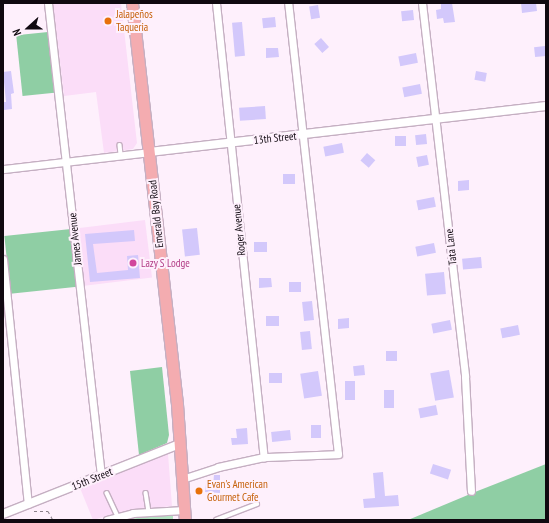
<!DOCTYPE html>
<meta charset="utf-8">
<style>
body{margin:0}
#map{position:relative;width:549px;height:523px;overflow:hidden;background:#fef0fc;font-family:"PT Sans Narrow",sans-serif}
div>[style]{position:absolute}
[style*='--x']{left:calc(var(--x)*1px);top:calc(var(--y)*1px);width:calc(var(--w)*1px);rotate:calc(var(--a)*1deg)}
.built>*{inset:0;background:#fbddf8;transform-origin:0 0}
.green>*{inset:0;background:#b4e3c2}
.forest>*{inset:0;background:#8fcea4;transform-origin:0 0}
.building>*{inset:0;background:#d3c8fb;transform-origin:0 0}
.path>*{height:1px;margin-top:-0.5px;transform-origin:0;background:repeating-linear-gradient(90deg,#8b808a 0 3px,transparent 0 6px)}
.roads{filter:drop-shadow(1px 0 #c5afc2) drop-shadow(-1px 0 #c5afc2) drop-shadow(0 1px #c5afc2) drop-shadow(0 -1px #c5afc2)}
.service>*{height:3.5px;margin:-1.75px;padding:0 1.75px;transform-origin:1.75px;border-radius:1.75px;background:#fff}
.minor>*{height:7px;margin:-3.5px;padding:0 3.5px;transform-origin:3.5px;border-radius:3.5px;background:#fff}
.tertiary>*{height:8px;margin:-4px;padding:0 4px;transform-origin:4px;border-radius:4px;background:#fff}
.primary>*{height:11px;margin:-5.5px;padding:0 5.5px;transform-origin:5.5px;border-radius:5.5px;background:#f4acb0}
.dots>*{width:11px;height:11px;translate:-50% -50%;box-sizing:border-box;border:2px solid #fef0fc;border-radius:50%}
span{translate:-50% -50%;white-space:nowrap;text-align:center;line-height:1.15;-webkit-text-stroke:4px #fef0fc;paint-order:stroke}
.food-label{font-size:11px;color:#c56008}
.left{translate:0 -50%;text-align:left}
.street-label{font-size:11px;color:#100910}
.hotel-label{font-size:11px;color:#b23c85}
.frame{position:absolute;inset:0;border:4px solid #100910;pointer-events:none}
.north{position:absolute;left:8px;top:8px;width:40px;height:40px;-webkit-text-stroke:3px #fef0fc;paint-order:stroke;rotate:249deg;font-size:11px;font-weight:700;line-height:16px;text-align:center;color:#100910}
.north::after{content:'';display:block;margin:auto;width:14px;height:18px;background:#100910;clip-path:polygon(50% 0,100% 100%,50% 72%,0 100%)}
</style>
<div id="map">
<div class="built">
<div style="clip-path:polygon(53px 3px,121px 3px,137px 143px,133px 149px,104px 153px,96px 92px,64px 96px)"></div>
<div style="left:145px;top:220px;width:58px;height:68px;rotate:83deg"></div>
<div style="clip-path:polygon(168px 454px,172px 506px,120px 512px,93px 520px,80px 488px)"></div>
</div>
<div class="green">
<div style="clip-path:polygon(165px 515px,173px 516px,173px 520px,120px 520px)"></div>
</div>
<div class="forest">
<div style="left:48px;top:32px;width:61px;height:32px;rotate:84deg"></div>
<div style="left:71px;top:229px;width:58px;height:67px;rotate:84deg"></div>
<div style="clip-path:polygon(162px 367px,169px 435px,167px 443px,139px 455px,130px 371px)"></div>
<div style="clip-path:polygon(546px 464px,546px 520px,408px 520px,475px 492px)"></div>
</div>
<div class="building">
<div style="clip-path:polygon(441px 3px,452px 3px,455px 22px,444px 23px,443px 18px,437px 19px,436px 10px,441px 9px)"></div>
<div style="clip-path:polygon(521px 3px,536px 3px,537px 11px,522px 13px)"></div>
<div style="left:318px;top:5px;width:13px;height:9px;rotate:81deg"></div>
<div style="left:413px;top:10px;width:10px;height:12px;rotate:84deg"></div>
<div style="left:275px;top:17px;width:10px;height:13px;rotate:84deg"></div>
<div style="left:242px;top:22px;width:34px;height:10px;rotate:85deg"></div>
<div style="left:321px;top:38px;width:12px;height:9px;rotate:48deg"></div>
<div style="left:545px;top:46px;width:10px;height:11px;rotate:84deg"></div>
<div style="clip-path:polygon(266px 48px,278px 48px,279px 57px,266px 58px)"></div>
<div style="left:416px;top:53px;width:10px;height:18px;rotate:79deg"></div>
<div style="clip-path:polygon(11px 71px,14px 93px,11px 94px,12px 109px,4px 110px,4px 102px,6px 102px,3px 72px)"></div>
<div style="left:476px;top:71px;width:11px;height:9px;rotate:10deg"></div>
<div style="left:420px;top:84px;width:10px;height:18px;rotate:79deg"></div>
<div style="left:265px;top:106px;width:13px;height:26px;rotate:86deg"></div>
<div style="left:426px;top:134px;width:10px;height:11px;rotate:84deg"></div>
<div style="left:406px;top:136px;width:10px;height:11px;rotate:90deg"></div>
<div style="left:342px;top:143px;width:10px;height:19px;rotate:79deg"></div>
<div style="left:367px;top:153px;width:11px;height:10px;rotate:41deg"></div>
<div style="left:427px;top:155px;width:10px;height:11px;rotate:79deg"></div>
<div style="left:283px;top:174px;width:12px;height:10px"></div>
<div style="clip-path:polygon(469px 180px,469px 190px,458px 191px,458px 181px)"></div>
<div style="left:434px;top:197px;width:10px;height:18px;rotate:79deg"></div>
<div style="left:197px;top:228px;width:27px;height:15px;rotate:84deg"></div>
<div style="clip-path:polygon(134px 230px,135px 241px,93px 244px,97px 273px,128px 270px,127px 256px,138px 255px,140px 278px,90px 282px,85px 234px)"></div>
<div style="left:254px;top:242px;width:13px;height:10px"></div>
<div style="left:434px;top:243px;width:10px;height:19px;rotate:79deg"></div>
<div style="left:481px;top:257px;width:11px;height:19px;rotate:85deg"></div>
<div style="left:444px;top:272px;width:22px;height:19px;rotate:85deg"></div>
<div style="clip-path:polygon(259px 278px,271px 278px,272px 287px,259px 288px)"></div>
<div style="left:289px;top:282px;width:12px;height:10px"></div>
<div style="left:312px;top:301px;width:19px;height:10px;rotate:84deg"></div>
<div style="left:279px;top:316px;width:10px;height:13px;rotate:90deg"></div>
<div style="clip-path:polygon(349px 318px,349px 328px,338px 329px,338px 319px)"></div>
<div style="left:450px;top:320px;width:10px;height:19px;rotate:79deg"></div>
<div style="left:518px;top:325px;width:10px;height:18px;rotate:79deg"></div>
<div style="left:310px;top:331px;width:18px;height:10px;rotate:84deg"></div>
<div style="left:386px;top:351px;width:11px;height:10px"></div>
<div style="left:364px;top:365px;width:10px;height:11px;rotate:84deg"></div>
<div style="left:449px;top:370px;width:28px;height:19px;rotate:80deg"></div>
<div style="left:318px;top:371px;width:25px;height:18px;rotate:81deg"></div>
<div style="left:269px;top:373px;width:13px;height:10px"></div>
<div style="left:345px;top:381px;width:10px;height:19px"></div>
<div style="left:384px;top:390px;width:10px;height:18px"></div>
<div style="left:436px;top:405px;width:10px;height:18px;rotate:79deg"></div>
<div style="left:311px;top:425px;width:10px;height:13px"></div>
<div style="clip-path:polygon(247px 428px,248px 444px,232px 445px,231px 438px,237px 438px,236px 429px)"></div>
<div style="left:290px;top:430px;width:10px;height:19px;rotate:84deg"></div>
<div style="left:433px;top:464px;width:19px;height:10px;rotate:18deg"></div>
<div style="clip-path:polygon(383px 472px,385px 496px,398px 495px,399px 506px,364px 508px,363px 499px,375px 498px,373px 473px)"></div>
<div style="clip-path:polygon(214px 475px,220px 475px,220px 493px,205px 492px,206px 483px,213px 484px)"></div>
</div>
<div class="path">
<div style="--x:34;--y:511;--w:14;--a:0"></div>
<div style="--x:48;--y:511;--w:10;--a:61"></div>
</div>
<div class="roads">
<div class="service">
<div style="--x:120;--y:145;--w:10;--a:84"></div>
<div style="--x:107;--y:493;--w:26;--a:65"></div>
<div style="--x:146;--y:493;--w:19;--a:81"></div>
<div style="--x:216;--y:520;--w:44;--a:-21.3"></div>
</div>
<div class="minor">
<div style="--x:48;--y:3;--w:475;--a:83.6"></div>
<div style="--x:216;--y:3;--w:457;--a:84"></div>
<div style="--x:422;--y:3;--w:376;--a:83.4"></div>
<div style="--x:465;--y:377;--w:114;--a:87"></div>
<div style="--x:3;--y:169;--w:147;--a:-6.6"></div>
<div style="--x:3;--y:259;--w:246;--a:84.2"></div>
<div style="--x:182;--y:479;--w:38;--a:-18"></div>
<div style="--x:218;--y:467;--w:47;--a:-12.3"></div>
<div style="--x:264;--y:457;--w:74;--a:-2.3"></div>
<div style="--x:338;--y:454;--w:454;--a:-96.3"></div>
<div style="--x:107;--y:520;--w:27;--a:-15"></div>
<div style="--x:133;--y:513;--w:51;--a:-3.4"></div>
</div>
<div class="tertiary">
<div style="--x:149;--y:152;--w:400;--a:-6.6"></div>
<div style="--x:3;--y:514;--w:190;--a:-21.6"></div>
</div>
<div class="primary">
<div style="--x:132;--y:3;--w:404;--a:83.6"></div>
<div style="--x:177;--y:404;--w:116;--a:86.1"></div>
</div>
</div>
<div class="dots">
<div style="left:108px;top:21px;background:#e8710a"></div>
<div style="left:133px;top:263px;background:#d1479c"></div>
<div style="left:199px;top:491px;background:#e8710a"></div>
</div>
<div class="food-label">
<span class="left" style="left:116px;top:21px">Jalapeños<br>Taqueria</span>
<span class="left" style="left:207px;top:491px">Evan's American<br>Gourmet Cafe</span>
</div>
<div class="street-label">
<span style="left:275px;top:138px;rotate:-6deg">13th Street</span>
<span style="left:156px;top:214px;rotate:-96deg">Emerald Bay Road</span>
<span style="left:239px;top:230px;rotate:-96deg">Roger Avenue</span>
<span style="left:75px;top:239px;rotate:-96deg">James Avenue</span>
<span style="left:451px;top:247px;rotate:-96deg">Tata Lane</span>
<span style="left:92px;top:479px;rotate:-22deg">15th Street</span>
</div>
<div class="hotel-label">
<span class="left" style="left:141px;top:263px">Lazy S Lodge</span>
</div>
<div class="frame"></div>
<div class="north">N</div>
</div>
